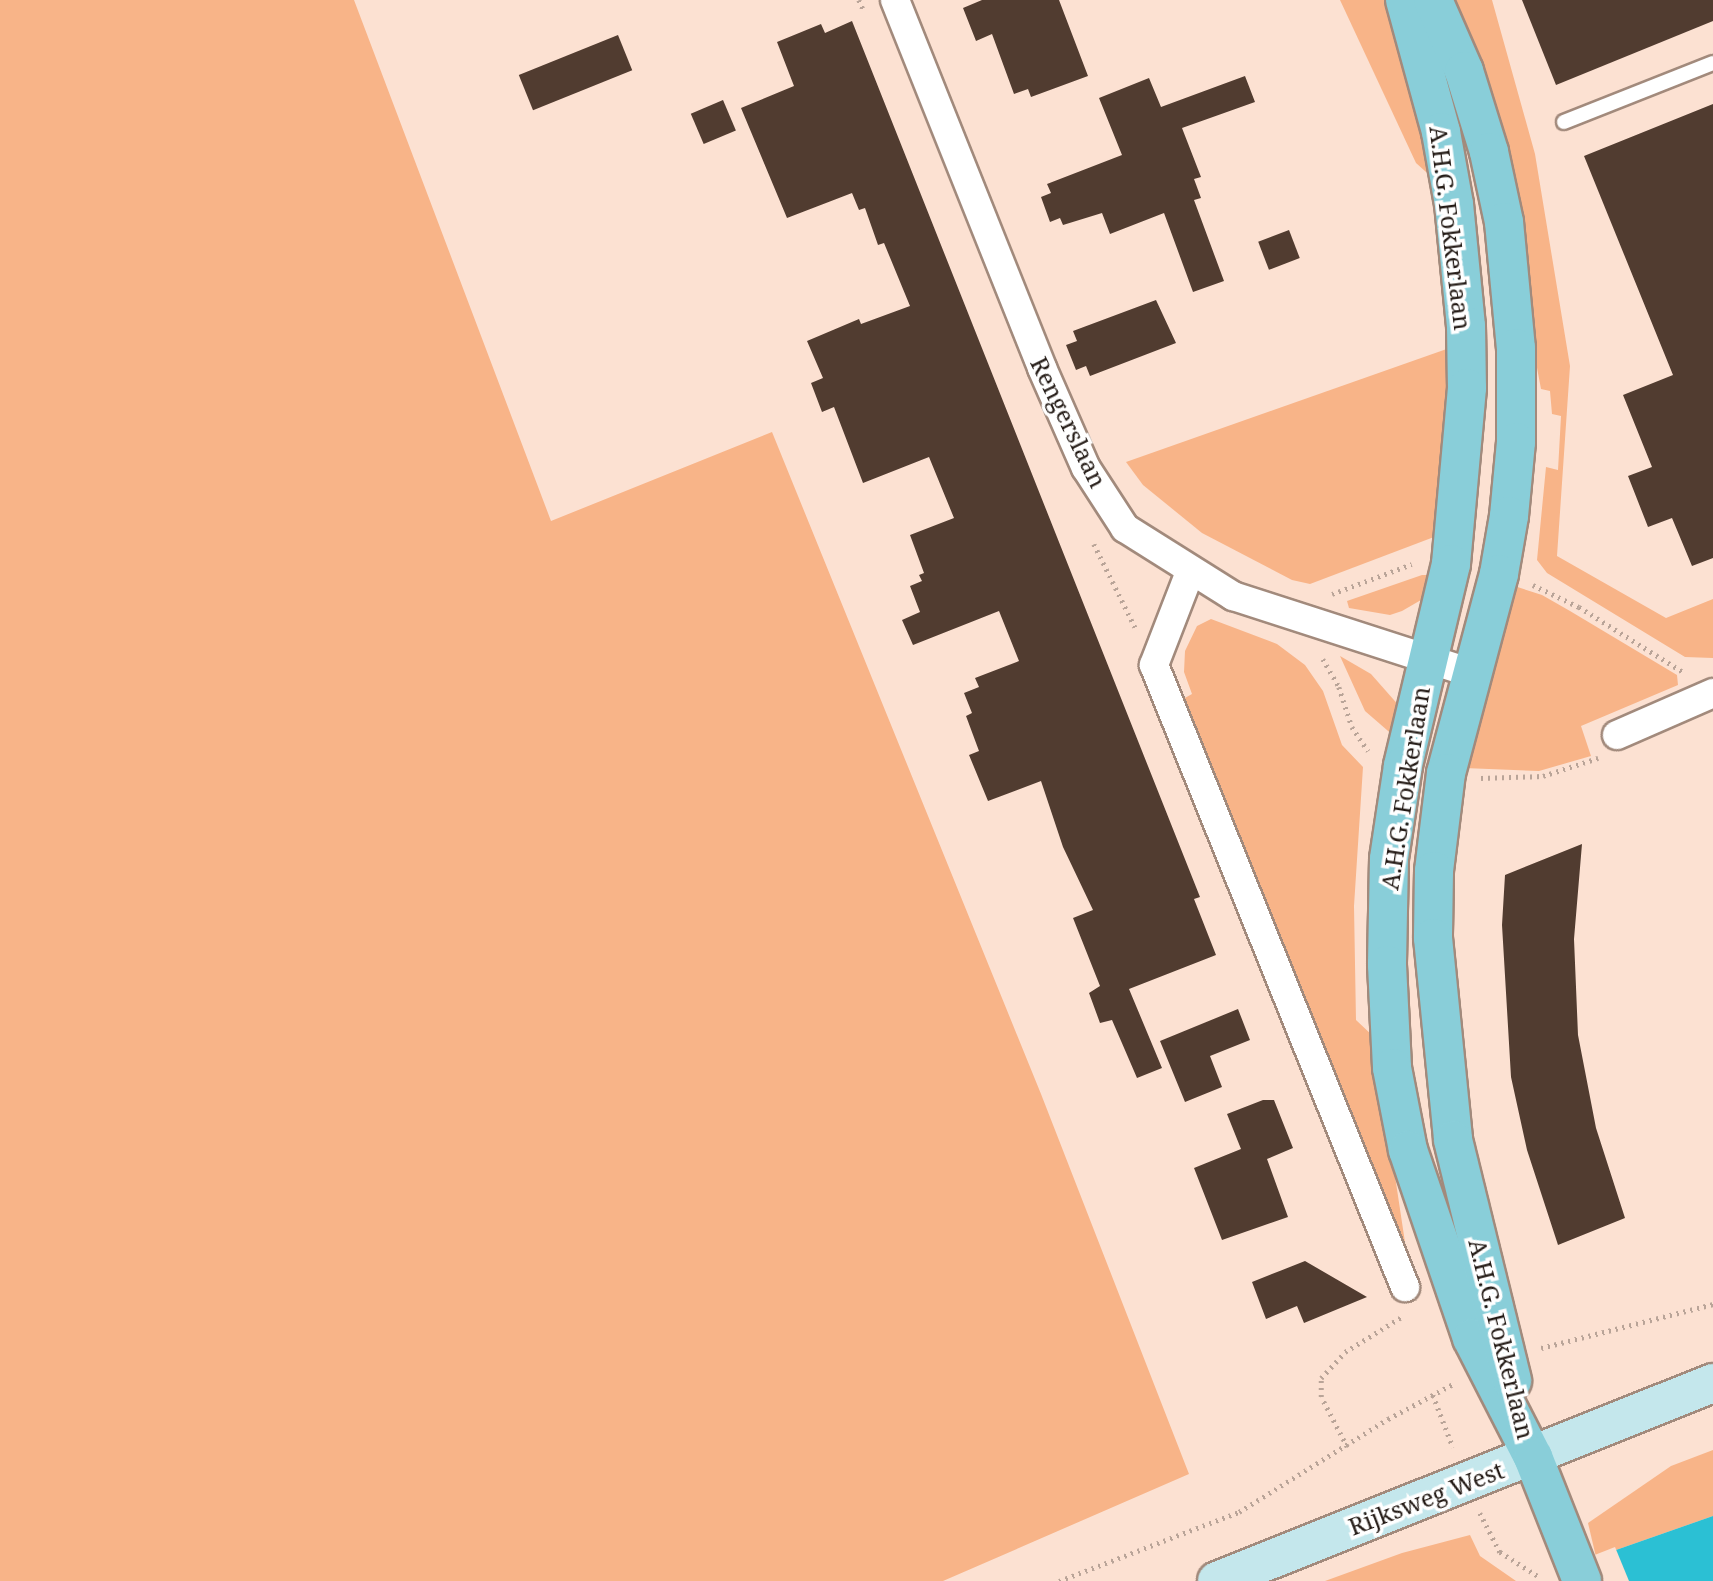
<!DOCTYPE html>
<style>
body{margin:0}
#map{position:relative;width:1713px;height:1581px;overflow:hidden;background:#fce1d2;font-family:"Noto Serif",serif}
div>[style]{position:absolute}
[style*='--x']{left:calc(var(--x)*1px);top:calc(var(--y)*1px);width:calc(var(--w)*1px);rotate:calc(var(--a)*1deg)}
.green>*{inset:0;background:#f8b488}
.water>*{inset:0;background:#2bc0d4}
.pier>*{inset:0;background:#fce1d2}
.building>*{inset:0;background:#513c30;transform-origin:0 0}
.path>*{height:4.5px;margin-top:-2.25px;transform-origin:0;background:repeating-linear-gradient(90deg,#b9a498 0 2px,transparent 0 7px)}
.roads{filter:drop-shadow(2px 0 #a28a7c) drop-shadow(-2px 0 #a28a7c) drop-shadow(0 2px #a28a7c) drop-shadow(0 -2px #a28a7c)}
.service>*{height:14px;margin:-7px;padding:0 7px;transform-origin:7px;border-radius:7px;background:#fff}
.minor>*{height:28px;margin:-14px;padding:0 14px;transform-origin:14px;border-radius:14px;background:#fff}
.secondary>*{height:38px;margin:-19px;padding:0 19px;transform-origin:19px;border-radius:19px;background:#c4e7ec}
.primary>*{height:38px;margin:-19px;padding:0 19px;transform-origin:19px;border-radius:19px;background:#89ced9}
span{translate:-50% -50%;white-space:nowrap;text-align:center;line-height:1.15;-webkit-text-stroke:7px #fff;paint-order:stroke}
.street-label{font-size:24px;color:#221914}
</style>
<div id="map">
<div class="green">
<div style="clip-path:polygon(0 0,354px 0,551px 521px,772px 432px,1041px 1094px,1189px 1474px,943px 1581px,0 1581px)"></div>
<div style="clip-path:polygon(1340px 0,1392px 0,1445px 189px,1416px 163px)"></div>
<div style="clip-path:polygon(1446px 0,1492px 0,1535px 154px,1570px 366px,1557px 556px,1666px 618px,1713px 599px,1713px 658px,1685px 657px,1547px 573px,1537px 560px,1546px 467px,1558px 470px,1561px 416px,1552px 414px,1550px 391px,1541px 389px,1525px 304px)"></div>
<div style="clip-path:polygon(1458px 345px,1434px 537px,1310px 584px,1292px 580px,1202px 533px,1143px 485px,1126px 462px)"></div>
<div style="clip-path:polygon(1422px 575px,1435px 575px,1421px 600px,1402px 611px,1390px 615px,1349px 608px,1347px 601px)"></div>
<div style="clip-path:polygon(1508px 584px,1542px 595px,1570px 611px,1677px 675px,1678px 685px,1581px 726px,1591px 756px,1539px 771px,1464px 768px)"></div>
<div style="clip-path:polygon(1211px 619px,1277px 644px,1305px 665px,1323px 691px,1342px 745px,1363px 767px,1354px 906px,1356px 1020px,1374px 1037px,1411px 1282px,1183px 699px,1192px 694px,1184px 672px,1185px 651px,1197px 626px)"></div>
<div style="clip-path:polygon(1340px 656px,1371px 674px,1401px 708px,1395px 737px,1365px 711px)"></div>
<div style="clip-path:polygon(1713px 1450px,1713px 1516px,1596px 1557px,1588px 1523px,1671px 1466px)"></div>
<div style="clip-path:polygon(1470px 1535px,1480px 1556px,1516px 1581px,1325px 1581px,1402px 1553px)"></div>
</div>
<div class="water">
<div style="clip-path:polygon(1713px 1516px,1713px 1581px,1538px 1581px,1596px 1557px)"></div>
</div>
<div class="pier">
<div style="clip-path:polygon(1615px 1547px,1629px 1581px,1534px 1581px,1536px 1578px)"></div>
</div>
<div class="building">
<div style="clip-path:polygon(982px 0,1059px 0,1088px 76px,1031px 97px,1028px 89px,1014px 94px,992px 34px,976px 41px,963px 8px)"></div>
<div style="clip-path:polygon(1522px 0,1713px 0,1713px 21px,1556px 85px)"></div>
<div style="clip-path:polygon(852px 21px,1200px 897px,1194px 899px,1216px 955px,1129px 989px,1162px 1068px,1137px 1078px,1112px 1020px,1100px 1023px,1089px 993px,1100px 986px,1073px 918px,1093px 910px,1063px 847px,1041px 781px,988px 801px,969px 755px,979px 751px,966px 716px,972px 713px,964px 693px,979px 687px,975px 678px,1019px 661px,999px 611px,913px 645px,902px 620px,920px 612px,910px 586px,922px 581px,919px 575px,924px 573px,910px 535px,954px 518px,929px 457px,863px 483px,834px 407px,822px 412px,811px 383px,823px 378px,807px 341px,859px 319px,861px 324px,910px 306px,884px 243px,878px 245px,865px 208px,859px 210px,852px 193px,787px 218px,741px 108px,794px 86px,777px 42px,821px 24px,825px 33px)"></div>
<div style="left:618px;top:35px;width:38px;height:107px;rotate:68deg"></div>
<div style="clip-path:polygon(1245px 76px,1255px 102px,1182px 128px,1201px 177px,1194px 179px,1201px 198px,1194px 200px,1224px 281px,1193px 292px,1164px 213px,1110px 234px,1102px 213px,1063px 225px,1060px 218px,1050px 222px,1041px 197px,1051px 193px,1047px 184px,1122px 155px,1099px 98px,1149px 78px,1161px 107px)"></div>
<div style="left:723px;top:100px;width:33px;height:35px;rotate:67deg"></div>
<div style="clip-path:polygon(1713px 104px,1713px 558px,1692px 566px,1672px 518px,1648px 527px,1628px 476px,1652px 467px,1623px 395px,1673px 375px,1584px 156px)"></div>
<div style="left:1289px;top:230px;width:30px;height:33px;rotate:69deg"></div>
<div style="clip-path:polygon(1156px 300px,1176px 343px,1090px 376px,1086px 366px,1076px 370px,1066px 345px,1077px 341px,1073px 331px)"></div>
<div style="clip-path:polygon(1582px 844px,1574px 939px,1578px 1035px,1596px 1128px,1625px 1218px,1558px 1245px,1527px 1150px,1511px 1077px,1502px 925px,1505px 875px)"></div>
<div style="clip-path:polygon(1238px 1009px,1250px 1040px,1210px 1056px,1222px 1087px,1185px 1102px,1160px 1041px)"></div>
<div style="clip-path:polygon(1263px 1100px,1274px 1100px,1293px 1148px,1267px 1159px,1288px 1217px,1222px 1240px,1194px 1168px,1241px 1149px,1227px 1114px)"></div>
<div style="clip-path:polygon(1305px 1261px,1367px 1297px,1304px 1323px,1297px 1306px,1266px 1319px,1252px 1282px)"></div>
</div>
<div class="path">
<div style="--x:859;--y:0;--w:10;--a:66"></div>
<div style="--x:1094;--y:544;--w:93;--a:63.7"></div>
<div style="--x:1533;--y:585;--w:51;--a:25.6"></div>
<div style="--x:1579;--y:607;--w:123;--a:32"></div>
<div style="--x:1332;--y:594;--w:85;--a:-20.6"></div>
<div style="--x:1323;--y:659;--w:32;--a:60"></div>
<div style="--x:1339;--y:687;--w:42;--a:72"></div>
<div style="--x:1352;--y:727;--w:29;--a:56"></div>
<div style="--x:1481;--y:778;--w:62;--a:-1.8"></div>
<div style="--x:1543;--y:776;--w:58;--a:-18.1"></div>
<div style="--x:1541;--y:1348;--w:178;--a:-14.3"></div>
<div style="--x:1433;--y:1395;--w:56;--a:69"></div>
<div style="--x:1347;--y:1447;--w:56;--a:-117.5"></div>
<div style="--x:1321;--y:1397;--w:19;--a:-90"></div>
<div style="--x:1321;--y:1378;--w:35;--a:-47"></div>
<div style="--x:1345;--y:1352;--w:68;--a:-31.8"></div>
<div style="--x:1480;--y:1513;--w:44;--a:62.9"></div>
<div style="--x:1500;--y:1552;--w:45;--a:32.3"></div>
<div style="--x:1059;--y:1581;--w:193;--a:-21"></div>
<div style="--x:1239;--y:1512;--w:176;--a:-32"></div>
<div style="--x:1388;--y:1419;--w:76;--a:-28.2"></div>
</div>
<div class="roads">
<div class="service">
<div style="--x:1564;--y:122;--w:160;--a:-21.6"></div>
</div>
<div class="minor">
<div style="--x:895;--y:0;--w:396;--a:68.2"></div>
<div style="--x:1042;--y:368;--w:109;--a:66.3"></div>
<div style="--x:1086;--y:468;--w:72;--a:57"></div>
<div style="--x:1125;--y:528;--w:128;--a:32.2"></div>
<div style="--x:1233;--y:596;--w:251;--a:17.9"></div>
<div style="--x:1190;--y:572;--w:100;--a:111.2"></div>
<div style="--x:1154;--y:665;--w:671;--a:68.02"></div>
<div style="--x:1617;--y:735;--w:105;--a:-23.6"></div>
</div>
<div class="secondary">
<div style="--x:1217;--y:1581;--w:534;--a:-21.76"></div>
</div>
<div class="primary">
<div style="--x:1405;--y:0;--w:137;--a:74.7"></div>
<div style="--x:1441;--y:132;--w:73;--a:79.8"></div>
<div style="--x:1454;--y:204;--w:123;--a:84.4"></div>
<div style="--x:1466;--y:326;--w:62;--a:89.1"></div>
<div style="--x:1467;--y:388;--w:177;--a:95.2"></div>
<div style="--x:1451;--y:564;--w:208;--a:103.4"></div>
<div style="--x:1403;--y:766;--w:94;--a:98.6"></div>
<div style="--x:1389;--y:859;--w:106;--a:91.1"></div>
<div style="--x:1387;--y:965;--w:103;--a:87.2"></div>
<div style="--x:1392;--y:1068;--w:84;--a:79"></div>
<div style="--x:1408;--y:1150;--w:199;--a:71.2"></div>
<div style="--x:1472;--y:1338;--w:134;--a:62.9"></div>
<div style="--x:1533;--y:1457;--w:133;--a:68.4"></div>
<div style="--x:1433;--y:0;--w:77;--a:66.4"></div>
<div style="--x:1464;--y:71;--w:85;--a:72.8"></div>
<div style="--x:1489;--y:152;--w:72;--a:77.9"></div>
<div style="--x:1504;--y:222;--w:127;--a:84.6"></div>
<div style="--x:1516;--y:348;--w:94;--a:90"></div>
<div style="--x:1516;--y:442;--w:74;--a:95.4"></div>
<div style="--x:1509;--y:516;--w:59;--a:99.8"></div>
<div style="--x:1499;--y:574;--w:206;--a:104.9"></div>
<div style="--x:1446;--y:773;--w:99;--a:97"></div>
<div style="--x:1434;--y:871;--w:67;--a:90.9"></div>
<div style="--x:1433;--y:938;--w:203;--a:84.3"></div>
<div style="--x:1453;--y:1140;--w:248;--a:76.2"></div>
</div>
</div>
<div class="street-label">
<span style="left:1451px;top:228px;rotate:83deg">A.H.G. Fokkerlaan</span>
<span style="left:1069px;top:422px;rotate:64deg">Rengerslaan</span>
<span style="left:1405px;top:788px;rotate:-81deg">A.H.G. Fokkerlaan</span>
<span style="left:1502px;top:1339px;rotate:76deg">A.H.G. Fokkerlaan</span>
<span style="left:1426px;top:1498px;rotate:-21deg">Rijksweg West</span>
</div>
</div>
